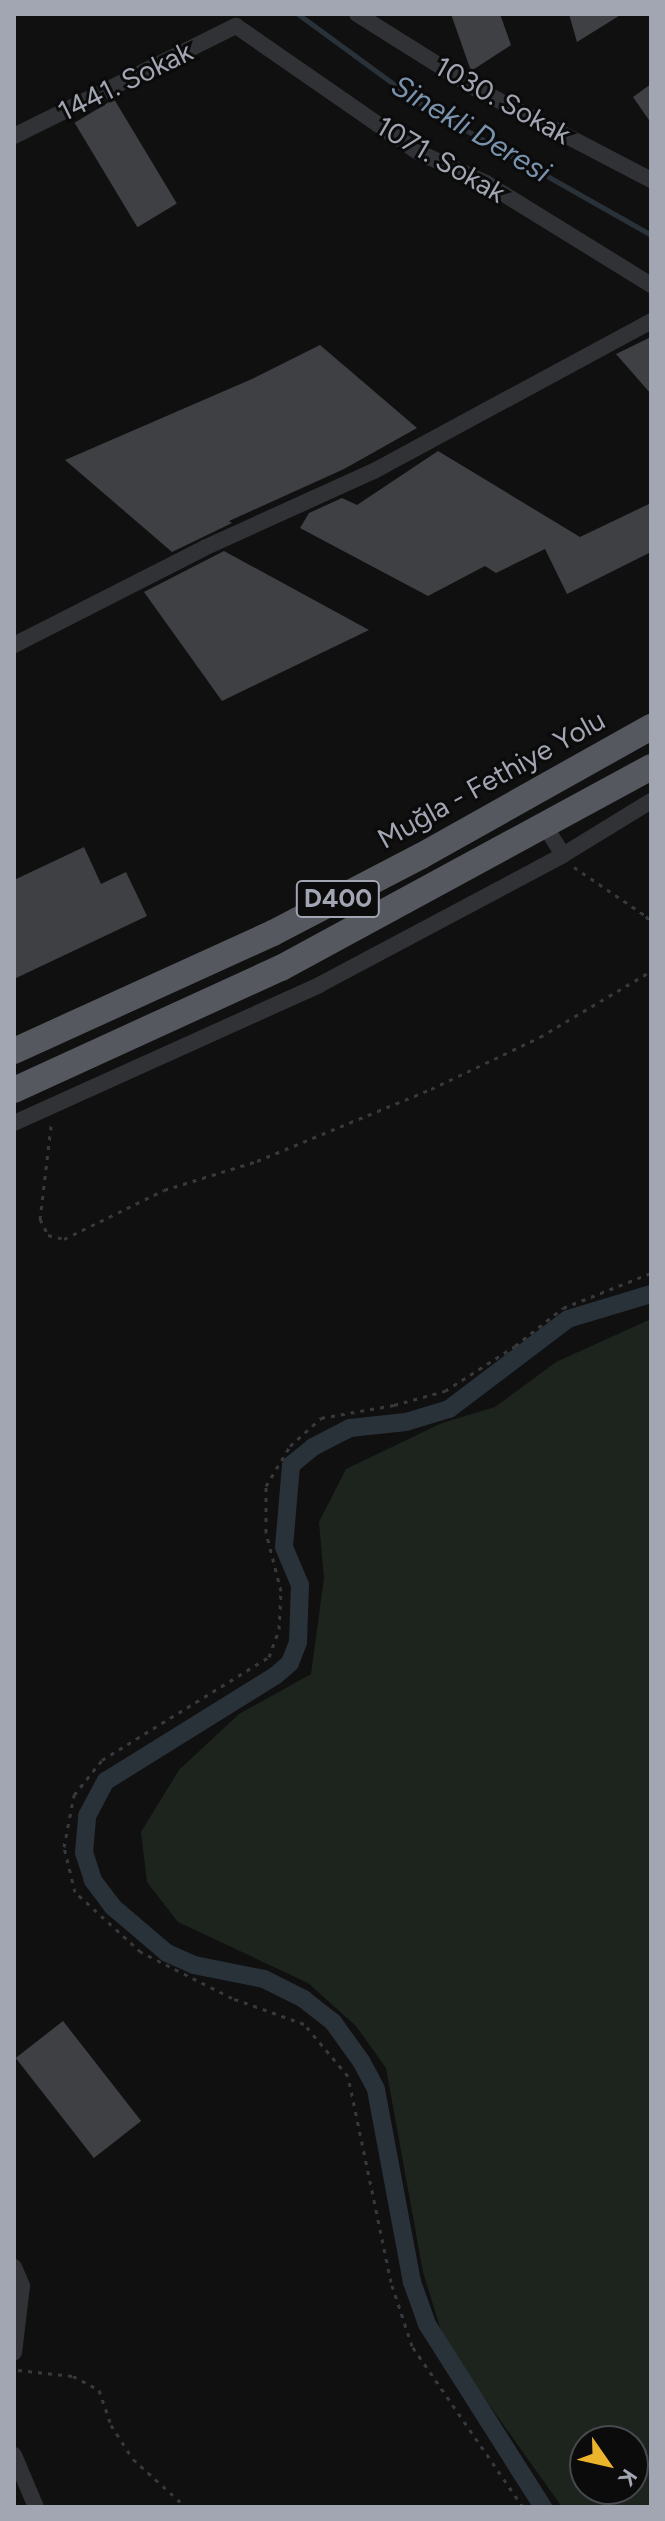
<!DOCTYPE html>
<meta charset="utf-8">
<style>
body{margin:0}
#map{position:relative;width:665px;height:2521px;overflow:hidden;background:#101011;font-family:Figtree,sans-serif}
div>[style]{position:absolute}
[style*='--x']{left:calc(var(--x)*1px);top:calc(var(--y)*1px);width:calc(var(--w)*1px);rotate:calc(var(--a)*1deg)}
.green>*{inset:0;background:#1d241e}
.stream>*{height:5px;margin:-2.5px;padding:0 2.5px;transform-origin:2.5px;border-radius:2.5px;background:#2a3239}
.canal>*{height:18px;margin:-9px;padding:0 9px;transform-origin:9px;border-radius:9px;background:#2a3239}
.building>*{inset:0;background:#3f4044;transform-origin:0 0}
.path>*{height:3px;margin-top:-1.5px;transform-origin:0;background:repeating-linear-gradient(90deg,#37393d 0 4px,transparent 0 10px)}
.minor>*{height:16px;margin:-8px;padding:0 8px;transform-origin:8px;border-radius:8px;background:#313236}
.trunk>*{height:26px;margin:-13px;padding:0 13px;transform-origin:13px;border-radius:13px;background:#55585e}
span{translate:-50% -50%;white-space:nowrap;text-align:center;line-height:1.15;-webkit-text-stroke:6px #0b0b0c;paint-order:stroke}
.shield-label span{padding:2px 6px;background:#0b0b0c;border:2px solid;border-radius:6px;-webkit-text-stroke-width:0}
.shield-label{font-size:26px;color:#a2a6b2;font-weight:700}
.street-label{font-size:28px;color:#a2a6b2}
.water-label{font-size:30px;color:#7992ad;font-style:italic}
.frame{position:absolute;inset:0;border:16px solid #a2a6b2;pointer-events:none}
.north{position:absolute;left:569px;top:2425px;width:80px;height:80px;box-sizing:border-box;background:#0b0b0c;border:2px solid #47494e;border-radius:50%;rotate:124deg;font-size:22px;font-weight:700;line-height:32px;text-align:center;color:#a2a6b2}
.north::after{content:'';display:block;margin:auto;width:28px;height:36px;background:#ecb42d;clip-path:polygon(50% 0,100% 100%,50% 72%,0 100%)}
</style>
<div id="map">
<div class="green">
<div style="clip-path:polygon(evenodd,651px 1319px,651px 2507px,562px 2507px,445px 2343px,423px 2272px,386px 2068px,356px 2026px,308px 1983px,178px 1922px,147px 1882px,141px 1832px,179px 1770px,239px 1714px,311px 1674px,324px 1578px,319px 1522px,346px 1469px,442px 1423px,495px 1407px,556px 1362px,651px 1319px,585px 2441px,633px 2441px,633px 2489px,585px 2489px,585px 2441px)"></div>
</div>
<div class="stream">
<div style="--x:298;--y:14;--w:157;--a:36.2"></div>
<div style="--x:425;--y:107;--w:260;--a:29.5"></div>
</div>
<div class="canal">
<div style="--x:543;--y:2507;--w:217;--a:-122.4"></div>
<div style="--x:427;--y:2324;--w:45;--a:-109.7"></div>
<div style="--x:412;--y:2282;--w:196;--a:-100.6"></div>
<div style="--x:376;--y:2089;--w:32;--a:-118"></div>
<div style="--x:361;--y:2061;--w:48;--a:-125.7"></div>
<div style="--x:333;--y:2022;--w:37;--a:-142"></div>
<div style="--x:304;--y:1999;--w:45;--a:-153.4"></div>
<div style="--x:264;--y:1979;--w:71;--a:-168.7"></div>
<div style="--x:194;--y:1965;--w:30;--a:-156"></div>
<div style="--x:167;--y:1953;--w:71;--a:-139.6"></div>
<div style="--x:113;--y:1907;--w:34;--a:-127"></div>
<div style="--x:93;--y:1880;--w:28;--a:-108"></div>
<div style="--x:84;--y:1853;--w:37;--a:-85"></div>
<div style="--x:87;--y:1816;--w:40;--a:-62"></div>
<div style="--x:106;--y:1781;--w:199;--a:-31.9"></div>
<div style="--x:275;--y:1676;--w:20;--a:-41"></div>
<div style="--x:290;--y:1663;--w:22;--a:-69"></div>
<div style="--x:298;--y:1642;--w:57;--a:-88"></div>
<div style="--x:300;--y:1585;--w:41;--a:-112.8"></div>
<div style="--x:284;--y:1547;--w:82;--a:-85.1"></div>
<div style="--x:291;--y:1465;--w:28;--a:-39"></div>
<div style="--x:313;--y:1447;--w:42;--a:-27.2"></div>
<div style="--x:350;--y:1428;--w:56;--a:-6.1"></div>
<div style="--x:406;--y:1422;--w:45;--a:-16.8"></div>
<div style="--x:449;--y:1409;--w:149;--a:-37.1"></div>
<div style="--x:568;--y:1319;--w:87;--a:-16.8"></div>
</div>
<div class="building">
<div style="clip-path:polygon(451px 14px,500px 14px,511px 45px,471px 71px)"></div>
<div style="clip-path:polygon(569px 14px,622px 14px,577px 42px)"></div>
<div style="clip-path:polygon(651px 84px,651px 123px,633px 97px)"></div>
<div style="left:114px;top:99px;width:122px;height:46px;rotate:59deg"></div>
<div style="clip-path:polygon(651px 337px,651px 394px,616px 354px)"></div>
<div style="clip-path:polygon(320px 345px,417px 428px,344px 469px,229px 521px,232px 523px,172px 552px,65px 460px,252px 379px)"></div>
<div style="clip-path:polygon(438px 451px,580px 537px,651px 503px,651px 552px,567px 594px,545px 549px,496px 573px,485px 566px,428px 596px,300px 528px,309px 513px,342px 498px,357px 505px)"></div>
<div style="clip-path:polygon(224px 551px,369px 630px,222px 701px,144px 592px)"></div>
<div style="clip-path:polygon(84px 847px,101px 884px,126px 872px,147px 916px,14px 979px,14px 880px)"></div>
<div style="left:63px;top:2021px;width:127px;height:60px;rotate:52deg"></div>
</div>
<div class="path">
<div style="--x:574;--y:867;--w:87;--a:34.2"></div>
<div style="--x:646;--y:916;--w:9;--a:54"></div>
<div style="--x:51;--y:1126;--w:94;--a:96.7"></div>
<div style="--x:40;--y:1219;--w:18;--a:63"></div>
<div style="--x:48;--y:1235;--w:16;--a:14"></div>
<div style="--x:64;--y:1239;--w:111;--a:-26.1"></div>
<div style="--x:164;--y:1190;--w:97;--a:-17.3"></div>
<div style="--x:257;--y:1161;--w:188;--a:-22.5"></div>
<div style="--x:431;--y:1089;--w:121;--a:-25.5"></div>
<div style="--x:540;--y:1037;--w:129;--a:-30.7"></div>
<div style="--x:18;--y:2370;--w:55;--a:6.2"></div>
<div style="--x:73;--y:2376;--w:30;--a:28"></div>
<div style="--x:99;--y:2390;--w:37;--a:71"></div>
<div style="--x:111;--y:2425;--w:40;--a:57.1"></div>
<div style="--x:133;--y:2459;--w:72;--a:42.2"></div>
<div style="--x:523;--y:2507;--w:196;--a:-124.6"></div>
<div style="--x:412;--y:2346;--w:67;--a:-108.2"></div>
<div style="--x:391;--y:2282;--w:210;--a:-101.8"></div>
<div style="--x:348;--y:2076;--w:68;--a:-130.2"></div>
<div style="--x:304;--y:2024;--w:77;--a:-160.1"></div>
<div style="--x:232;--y:1998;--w:102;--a:-153.2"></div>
<div style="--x:141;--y:1952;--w:89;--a:-137.7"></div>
<div style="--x:75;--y:1892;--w:46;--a:-103.7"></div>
<div style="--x:64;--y:1847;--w:53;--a:-79.1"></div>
<div style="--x:74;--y:1795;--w:45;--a:-51.3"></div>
<div style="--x:102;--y:1760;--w:196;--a:-31.7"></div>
<div style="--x:269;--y:1657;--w:30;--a:-70"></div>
<div style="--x:279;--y:1629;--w:38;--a:-87"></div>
<div style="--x:281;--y:1591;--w:61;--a:-104.3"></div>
<div style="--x:266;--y:1532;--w:46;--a:-90"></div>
<div style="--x:266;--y:1486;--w:47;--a:-59"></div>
<div style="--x:290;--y:1446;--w:42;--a:-42.1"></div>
<div style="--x:321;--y:1418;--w:74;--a:-10.1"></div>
<div style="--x:394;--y:1405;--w:53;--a:-15.4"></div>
<div style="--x:445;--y:1391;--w:83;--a:-32.7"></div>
<div style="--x:515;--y:1346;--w:61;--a:-38.4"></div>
<div style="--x:563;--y:1308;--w:95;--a:-21.7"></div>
</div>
<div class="minor">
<div style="--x:357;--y:14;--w:139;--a:32.1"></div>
<div style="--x:475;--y:88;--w:199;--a:27.6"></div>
<div style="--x:14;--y:136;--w:248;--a:-26.4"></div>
<div style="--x:236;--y:26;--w:221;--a:34.7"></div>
<div style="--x:418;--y:152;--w:75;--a:24.5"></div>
<div style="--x:486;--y:183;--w:194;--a:31.7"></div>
<div style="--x:14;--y:645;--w:213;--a:-27"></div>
<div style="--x:204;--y:548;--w:187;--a:-24.4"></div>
<div style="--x:374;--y:471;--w:315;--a:-28.4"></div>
<div style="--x:545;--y:826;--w:34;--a:58"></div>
<div style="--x:14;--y:1123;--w:335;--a:-24.3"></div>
<div style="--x:319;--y:985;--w:276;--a:-28"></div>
<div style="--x:563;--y:855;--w:103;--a:-31.5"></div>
<div style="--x:14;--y:2267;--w:21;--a:67"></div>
<div style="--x:22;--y:2286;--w:67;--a:96.8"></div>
<div style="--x:14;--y:2455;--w:56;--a:67.1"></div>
</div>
<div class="trunk">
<div style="--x:14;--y:1051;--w:285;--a:-24.5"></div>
<div style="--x:273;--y:933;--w:167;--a:-27.5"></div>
<div style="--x:421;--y:856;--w:264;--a:-29.3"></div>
<div style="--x:14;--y:1090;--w:294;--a:-24.6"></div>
<div style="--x:281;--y:968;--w:421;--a:-28.5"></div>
</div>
<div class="shield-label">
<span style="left:338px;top:899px">D400</span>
</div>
<div class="street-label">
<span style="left:125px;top:81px;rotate:-26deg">1441. Sokak</span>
<span style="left:503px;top:100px;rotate:29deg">1030. Sokak</span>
<span style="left:441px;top:159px;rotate:30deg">1071. Sokak</span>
<span style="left:491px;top:779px;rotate:-29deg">Muğla - Fethiye Yolu</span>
</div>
<div class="water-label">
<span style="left:471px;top:129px;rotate:31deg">Sinekli Deresi</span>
</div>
<div class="frame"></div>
<div class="north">K</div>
</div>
